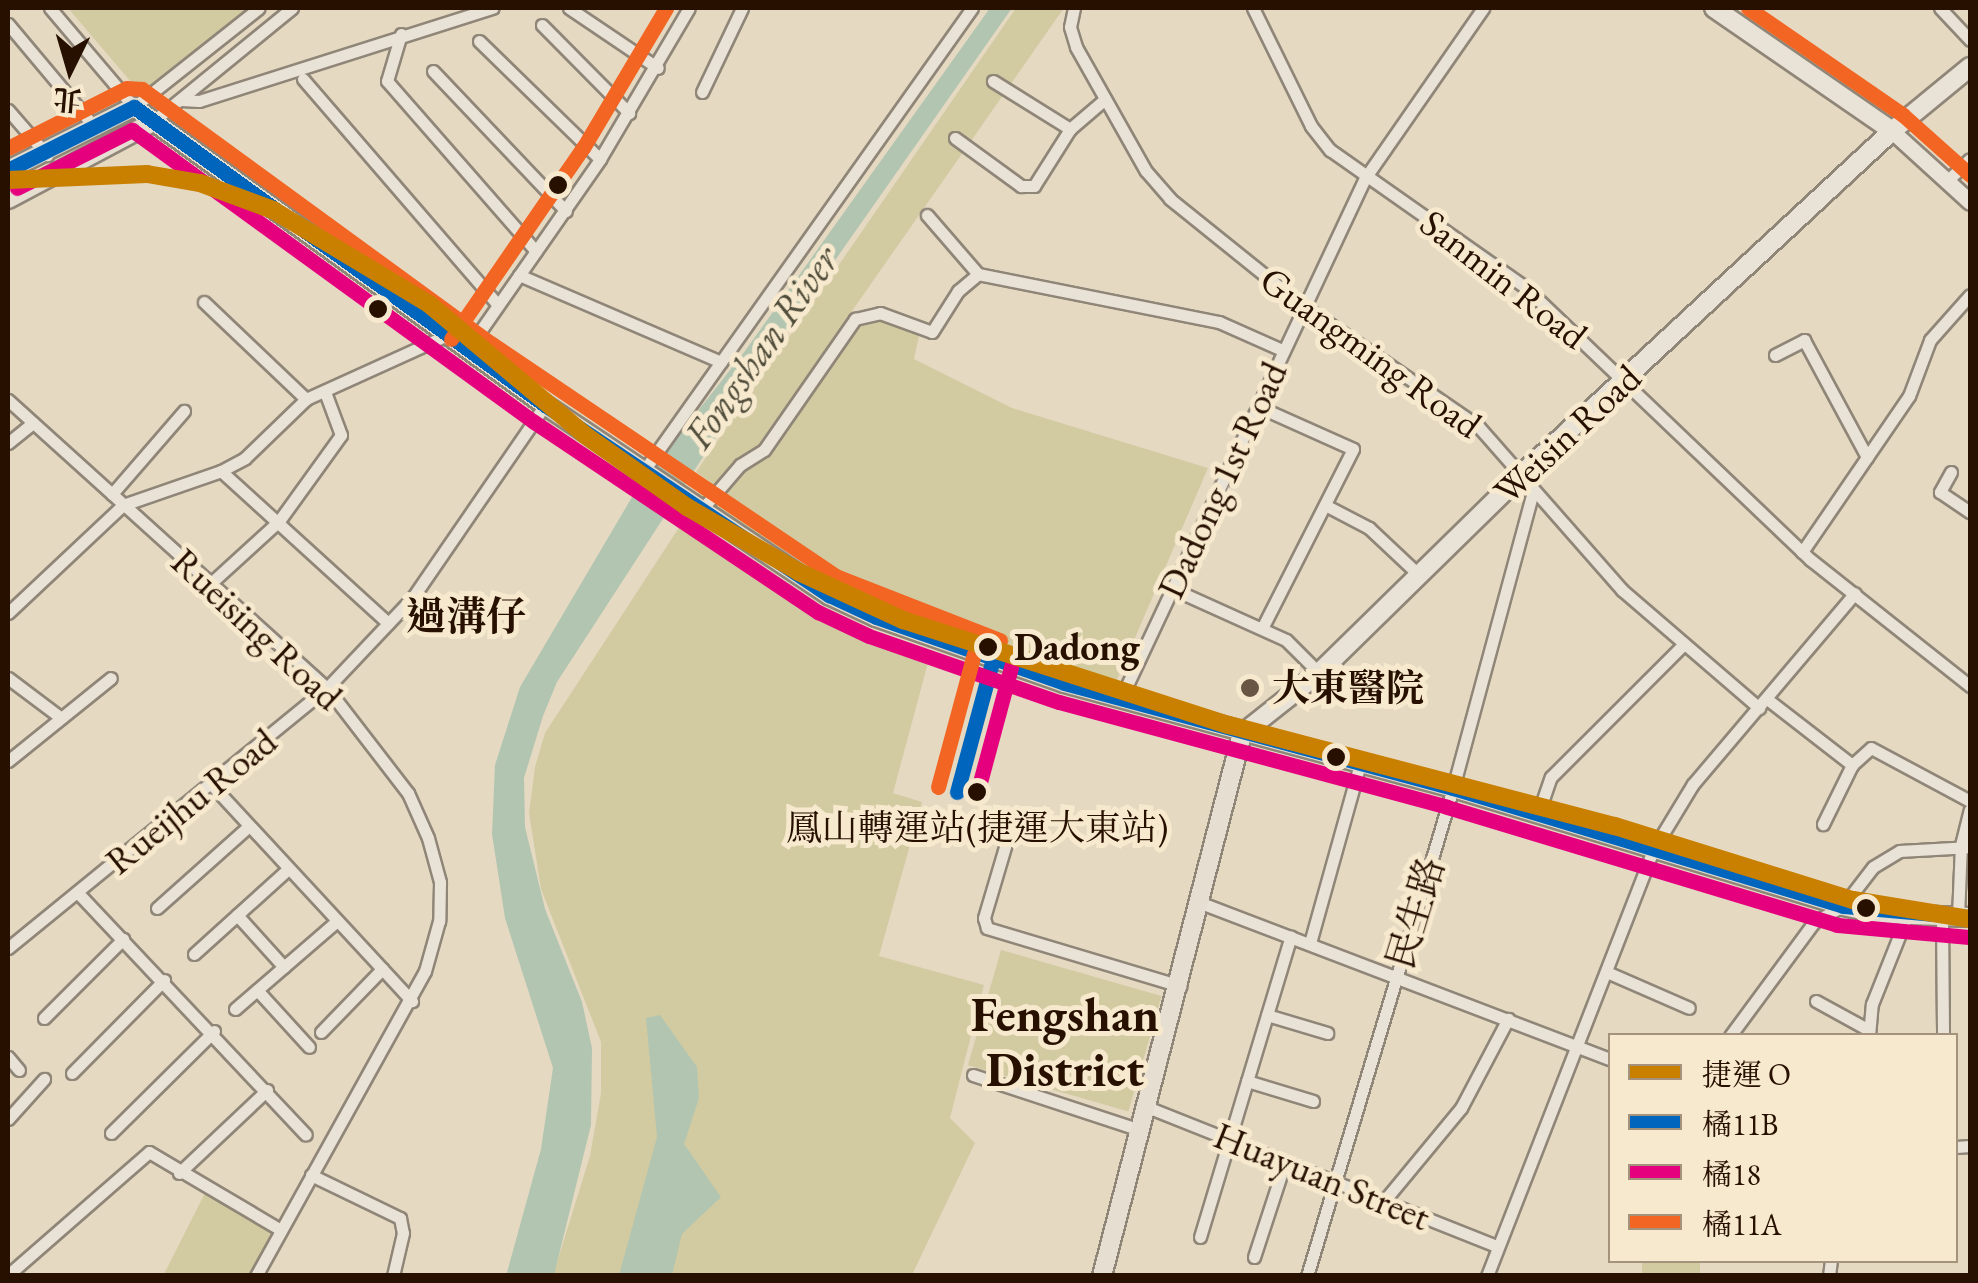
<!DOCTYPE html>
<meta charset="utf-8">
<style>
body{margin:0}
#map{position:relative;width:1978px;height:1283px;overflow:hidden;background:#e5d9c2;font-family:"EB Garamond","Noto Serif TC",serif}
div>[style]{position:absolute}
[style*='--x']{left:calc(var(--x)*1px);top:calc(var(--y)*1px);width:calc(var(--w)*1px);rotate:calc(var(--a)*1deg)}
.green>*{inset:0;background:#d2cba2;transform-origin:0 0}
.water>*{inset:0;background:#b2c5b0}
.roads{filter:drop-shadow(2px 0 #908678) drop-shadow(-2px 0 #908678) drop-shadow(0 2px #908678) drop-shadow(0 -2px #908678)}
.minor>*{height:11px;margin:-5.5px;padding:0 5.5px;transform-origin:5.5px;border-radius:5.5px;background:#e9e3d7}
.tertiary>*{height:15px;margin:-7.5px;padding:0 7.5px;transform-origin:7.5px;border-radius:7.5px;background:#e9e3d7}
.secondary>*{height:18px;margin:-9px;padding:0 9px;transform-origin:9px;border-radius:9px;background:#e9e3d7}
.primary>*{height:18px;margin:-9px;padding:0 9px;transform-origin:9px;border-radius:9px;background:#e5ded1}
.bus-1>*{height:15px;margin:-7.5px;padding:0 7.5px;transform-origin:7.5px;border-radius:7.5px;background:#0065bd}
.bus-2>*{height:15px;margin:-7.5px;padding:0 7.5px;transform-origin:7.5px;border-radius:7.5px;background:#e5007d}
.bus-3>*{height:15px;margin:-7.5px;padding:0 7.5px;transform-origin:7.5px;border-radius:7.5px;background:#f26522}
.metro-1>*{height:18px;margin:-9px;padding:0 9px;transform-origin:9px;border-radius:9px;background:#c98000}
.dots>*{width:28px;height:28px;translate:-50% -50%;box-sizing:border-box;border:5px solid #f7e9ce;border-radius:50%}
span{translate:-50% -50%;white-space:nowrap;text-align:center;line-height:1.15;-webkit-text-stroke:10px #f7e9ce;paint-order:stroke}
.bus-label{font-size:36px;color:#271000}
.street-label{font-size:38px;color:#271000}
.stop-label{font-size:38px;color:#271000;font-weight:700}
.left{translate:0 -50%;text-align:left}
.poi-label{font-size:38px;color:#271000;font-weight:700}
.water-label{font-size:40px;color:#504d3b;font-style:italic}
.neighbourhood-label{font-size:40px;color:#271000;font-weight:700}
.district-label{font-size:48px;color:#271000;font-weight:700}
.frame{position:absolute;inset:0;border:10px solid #271000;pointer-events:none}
.legend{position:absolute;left:1608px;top:1033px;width:350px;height:230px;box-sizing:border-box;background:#f7e9ce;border:2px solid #a4927c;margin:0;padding:12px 18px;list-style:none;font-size:30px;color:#271000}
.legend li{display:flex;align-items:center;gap:20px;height:50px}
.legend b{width:50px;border:2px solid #a4927c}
.north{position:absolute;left:20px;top:20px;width:100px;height:100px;-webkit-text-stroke:8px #f7e9ce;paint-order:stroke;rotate:185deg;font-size:28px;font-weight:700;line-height:40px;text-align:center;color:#271000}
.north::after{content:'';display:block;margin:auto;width:35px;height:45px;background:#271000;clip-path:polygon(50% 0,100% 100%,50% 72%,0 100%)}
</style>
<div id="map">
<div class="green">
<div style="clip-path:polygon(68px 8px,257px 8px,142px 95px)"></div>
<div style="clip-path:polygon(1016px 8px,1064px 8px,852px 311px,922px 322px,914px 359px,1012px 408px,1208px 468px,1116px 682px,864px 605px,697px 494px,710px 482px,696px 472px)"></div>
<div style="clip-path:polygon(682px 523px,821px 622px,929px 659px,893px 793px,922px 802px,879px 956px,984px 985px,950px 1118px,975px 1143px,912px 1275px,553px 1275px,590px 1156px,601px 1093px,601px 1042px,541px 889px,529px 813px,535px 767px,545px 733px)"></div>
<div style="left:1001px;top:950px;width:167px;height:120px;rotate:16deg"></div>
<div style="clip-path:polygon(207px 1189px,274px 1230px,248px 1275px,163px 1276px)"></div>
<div style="left:1642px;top:1261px;width:58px;height:14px"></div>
</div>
<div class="water">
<div style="clip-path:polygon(990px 8px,1012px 8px,777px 343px,557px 682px,543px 716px,524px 778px,525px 827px,545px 909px,582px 1002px,592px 1048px,591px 1125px,554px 1275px,506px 1276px,541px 1149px,553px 1068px,505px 918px,492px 834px,495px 765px,520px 687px,638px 487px,745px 351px)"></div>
<div style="clip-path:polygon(660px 1015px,697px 1067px,699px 1098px,684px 1144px,721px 1197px,682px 1234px,672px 1275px,619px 1275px,657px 1137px,646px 1018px)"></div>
</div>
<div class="roads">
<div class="minor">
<div style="--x:50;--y:8;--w:130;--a:49.7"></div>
<div style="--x:134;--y:107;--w:159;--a:-38.4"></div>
<div style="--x:569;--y:8;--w:107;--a:34"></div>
<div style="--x:1074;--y:8;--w:19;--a:102"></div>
<div style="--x:1070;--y:27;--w:21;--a:73"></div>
<div style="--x:1076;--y:47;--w:142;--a:60.6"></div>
<div style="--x:1146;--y:171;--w:37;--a:49"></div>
<div style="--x:1170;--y:199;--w:169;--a:38.8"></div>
<div style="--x:1302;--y:305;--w:214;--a:34.5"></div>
<div style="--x:1478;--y:426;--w:218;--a:48.7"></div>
<div style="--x:1622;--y:590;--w:181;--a:40.7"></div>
<div style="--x:1253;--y:8;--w:131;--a:63.8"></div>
<div style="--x:1311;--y:126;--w:31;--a:52"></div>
<div style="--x:1330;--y:150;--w:238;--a:35.1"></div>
<div style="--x:1525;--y:287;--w:395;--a:43.7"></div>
<div style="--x:1811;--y:560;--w:203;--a:38.4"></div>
<div style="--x:1940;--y:8;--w:44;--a:46.8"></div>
<div style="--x:8;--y:24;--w:137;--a:50"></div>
<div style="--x:542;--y:25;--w:124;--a:45.3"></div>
<div style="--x:401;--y:34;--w:49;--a:106.6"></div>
<div style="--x:387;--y:81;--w:226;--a:48.8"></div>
<div style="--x:479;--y:41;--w:169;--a:44.3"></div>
<div style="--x:433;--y:71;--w:193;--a:46.5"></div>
<div style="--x:303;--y:79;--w:298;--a:49.2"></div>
<div style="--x:993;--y:81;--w:91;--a:31.9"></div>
<div style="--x:702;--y:92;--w:93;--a:-64.5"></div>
<div style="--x:181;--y:100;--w:18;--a:3"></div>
<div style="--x:199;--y:101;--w:308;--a:-17.6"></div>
<div style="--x:8;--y:110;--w:60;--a:49.1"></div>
<div style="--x:151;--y:123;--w:182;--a:-39.2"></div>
<div style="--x:955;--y:138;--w:82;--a:36"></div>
<div style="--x:1021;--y:186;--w:13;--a:0"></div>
<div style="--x:1034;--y:186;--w:67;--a:-57.7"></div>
<div style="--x:1070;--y:129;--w:46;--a:-40.6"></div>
<div style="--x:1948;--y:180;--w:30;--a:-44"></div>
<div style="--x:927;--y:215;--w:78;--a:49.2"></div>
<div style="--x:978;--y:274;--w:246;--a:11.3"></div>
<div style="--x:1219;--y:322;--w:69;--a:24"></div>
<div style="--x:519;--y:275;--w:220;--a:23.3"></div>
<div style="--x:204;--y:302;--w:141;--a:43.6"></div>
<div style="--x:467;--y:350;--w:233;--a:-55.1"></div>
<div style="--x:600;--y:159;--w:175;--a:-59.5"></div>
<div style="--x:1775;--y:355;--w:33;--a:-27"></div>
<div style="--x:1804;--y:340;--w:133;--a:61.7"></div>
<div style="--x:8;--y:400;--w:430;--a:42.1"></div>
<div style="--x:327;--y:688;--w:133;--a:52.4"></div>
<div style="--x:408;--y:793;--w:49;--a:66"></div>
<div style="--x:428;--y:838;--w:46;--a:74.7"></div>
<div style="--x:440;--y:882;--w:39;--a:91"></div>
<div style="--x:439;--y:921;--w:52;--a:105.6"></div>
<div style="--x:425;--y:971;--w:349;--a:119"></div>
<div style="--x:1257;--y:406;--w:105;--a:24.1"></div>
<div style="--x:1353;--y:449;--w:201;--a:116.9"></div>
<div style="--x:8;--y:443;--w:32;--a:-39"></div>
<div style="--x:645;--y:469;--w:565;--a:-54.65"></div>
<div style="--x:221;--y:471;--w:226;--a:42.3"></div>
<div style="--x:1951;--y:472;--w:23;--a:119"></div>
<div style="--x:1940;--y:492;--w:36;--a:34"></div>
<div style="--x:112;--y:494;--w:110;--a:-49.1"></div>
<div style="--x:1325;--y:505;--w:50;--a:27.6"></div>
<div style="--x:1369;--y:528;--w:69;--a:43.2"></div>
<div style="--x:703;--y:508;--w:57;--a:-49.3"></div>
<div style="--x:740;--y:465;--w:28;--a:-32"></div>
<div style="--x:764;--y:450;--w:160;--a:-55.2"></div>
<div style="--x:855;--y:319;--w:26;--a:-13"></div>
<div style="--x:880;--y:313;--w:55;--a:20.1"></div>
<div style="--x:932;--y:332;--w:49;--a:-57.6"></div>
<div style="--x:958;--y:291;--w:26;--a:-40"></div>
<div style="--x:1802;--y:552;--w:189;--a:-55.6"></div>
<div style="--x:1909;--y:396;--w:60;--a:-69.4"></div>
<div style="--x:1930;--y:340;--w:60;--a:-48.4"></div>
<div style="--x:211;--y:583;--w:92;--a:-42.4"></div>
<div style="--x:279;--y:521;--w:106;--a:-54.2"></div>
<div style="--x:341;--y:435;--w:46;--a:-110.4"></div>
<div style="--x:1173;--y:589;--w:124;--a:24.3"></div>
<div style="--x:1286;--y:640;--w:47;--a:45"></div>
<div style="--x:8;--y:613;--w:158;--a:-43.2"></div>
<div style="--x:123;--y:505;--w:104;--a:-19.1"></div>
<div style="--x:221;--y:471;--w:27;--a:-28"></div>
<div style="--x:245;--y:458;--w:85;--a:-44"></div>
<div style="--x:306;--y:399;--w:155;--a:-24.4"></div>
<div style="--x:8;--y:678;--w:66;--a:37"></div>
<div style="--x:1121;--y:698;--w:574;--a:-64.86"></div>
<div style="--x:1365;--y:178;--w:207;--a:-55.2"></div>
<div style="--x:1767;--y:699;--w:108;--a:37.8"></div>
<div style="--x:1852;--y:765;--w:66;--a:116.2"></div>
<div style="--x:8;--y:761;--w:132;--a:-38.9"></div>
<div style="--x:1852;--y:765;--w:25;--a:-42"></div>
<div style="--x:1871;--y:748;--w:112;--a:28.2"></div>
<div style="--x:211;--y:784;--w:296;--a:47.2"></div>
<div style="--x:1538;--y:814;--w:39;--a:-71"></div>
<div style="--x:1551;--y:777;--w:185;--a:-45"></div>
<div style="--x:1010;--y:830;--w:92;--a:106.5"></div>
<div style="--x:984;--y:918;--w:10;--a:73"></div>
<div style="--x:987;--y:928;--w:202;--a:16.7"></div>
<div style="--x:78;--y:893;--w:332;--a:46.7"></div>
<div style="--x:1201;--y:903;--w:438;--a:20.9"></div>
<div style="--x:157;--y:908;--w:123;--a:-41.7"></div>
<div style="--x:237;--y:915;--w:70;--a:47.9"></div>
<div style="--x:1942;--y:916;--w:120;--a:89.5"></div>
<div style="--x:1958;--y:916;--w:71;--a:-87.6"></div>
<div style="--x:1961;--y:845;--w:36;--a:-76"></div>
<div style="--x:1310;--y:943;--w:186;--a:-74.4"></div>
<div style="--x:8;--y:948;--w:412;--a:-39.2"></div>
<div style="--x:327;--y:688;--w:125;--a:-46.6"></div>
<div style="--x:413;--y:597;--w:233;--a:-55.5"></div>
<div style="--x:194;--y:954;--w:127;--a:-42.1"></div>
<div style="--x:1609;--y:973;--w:87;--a:23.6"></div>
<div style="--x:257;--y:990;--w:77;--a:47.6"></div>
<div style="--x:1816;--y:1001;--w:60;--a:28.7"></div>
<div style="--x:235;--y:1009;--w:135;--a:-40.8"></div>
<div style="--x:1267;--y:1015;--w:63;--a:16.7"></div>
<div style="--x:44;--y:1018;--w:112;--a:-45"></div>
<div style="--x:321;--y:1032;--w:88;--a:-45.9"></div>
<div style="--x:1730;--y:1036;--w:142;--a:-53.6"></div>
<div style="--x:1814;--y:922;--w:33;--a:-29"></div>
<div style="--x:1843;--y:906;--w:49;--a:-52.4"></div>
<div style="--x:1873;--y:867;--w:31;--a:-31"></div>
<div style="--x:1900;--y:851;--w:70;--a:-3.3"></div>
<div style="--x:1869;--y:1036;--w:32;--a:-85"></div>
<div style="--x:1872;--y:1004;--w:95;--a:-68.3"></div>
<div style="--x:8;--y:1057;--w:17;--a:50"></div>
<div style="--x:72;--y:1073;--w:131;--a:-45.3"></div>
<div style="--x:973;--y:1075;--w:176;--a:18.2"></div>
<div style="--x:1247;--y:1081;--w:69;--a:16.9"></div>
<div style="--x:1147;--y:1107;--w:377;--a:21.7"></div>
<div style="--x:8;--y:1119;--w:54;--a:-48"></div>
<div style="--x:111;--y:1133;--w:145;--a:-44.7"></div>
<div style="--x:1956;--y:1147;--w:14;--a:-4"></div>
<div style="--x:179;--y:1173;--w:121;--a:-43.3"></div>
<div style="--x:311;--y:1175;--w:99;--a:25.8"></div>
<div style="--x:400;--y:1218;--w:15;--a:79"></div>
<div style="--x:403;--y:1233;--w:44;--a:103.1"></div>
<div style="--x:1384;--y:1201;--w:121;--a:-50.4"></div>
<div style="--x:1461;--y:1108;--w:101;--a:-62.2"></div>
<div style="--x:1200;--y:1237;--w:314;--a:-73.2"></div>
<div style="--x:1254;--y:1257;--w:100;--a:-71.9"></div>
<div style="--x:8;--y:1275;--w:187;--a:-41.1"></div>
<div style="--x:149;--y:1152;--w:153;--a:30.6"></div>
<div style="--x:1307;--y:1276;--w:509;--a:-73.34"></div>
<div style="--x:1453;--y:788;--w:307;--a:-74.9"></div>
<div style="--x:1487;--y:1276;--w:457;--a:-68.7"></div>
<div style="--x:1653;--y:850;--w:77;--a:-58.8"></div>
<div style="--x:1693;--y:784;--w:250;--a:-49.7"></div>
<div style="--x:1829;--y:1276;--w:16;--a:-83"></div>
</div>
<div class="tertiary">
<div style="--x:1892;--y:131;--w:105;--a:42.3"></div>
</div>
<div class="secondary">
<div style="--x:1714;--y:8;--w:216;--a:34.6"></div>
<div style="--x:1242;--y:734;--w:98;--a:-38.4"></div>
<div style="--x:1319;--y:673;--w:284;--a:-44.4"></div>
<div style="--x:1522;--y:474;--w:505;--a:-42.83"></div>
<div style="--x:1892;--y:131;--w:101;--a:-39.4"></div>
</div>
<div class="primary">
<div style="--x:8;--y:170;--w:141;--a:-26.6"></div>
<div style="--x:134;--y:107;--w:508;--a:35.94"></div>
<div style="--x:545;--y:405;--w:342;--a:33.8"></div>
<div style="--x:829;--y:595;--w:52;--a:25.1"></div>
<div style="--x:876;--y:617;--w:199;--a:19.3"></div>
<div style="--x:1064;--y:683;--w:403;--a:15.1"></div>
<div style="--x:1453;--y:788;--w:407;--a:16.8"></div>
<div style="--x:1843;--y:906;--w:39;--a:12"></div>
<div style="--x:1881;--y:914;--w:89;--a:1.9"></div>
<div style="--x:8;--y:199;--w:162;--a:-28"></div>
<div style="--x:1102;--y:1276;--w:560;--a:-75.52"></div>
</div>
</div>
<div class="bus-1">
<div style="--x:8;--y:170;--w:141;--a:-26.6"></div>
<div style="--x:134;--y:107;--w:508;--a:35.94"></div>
<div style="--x:545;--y:405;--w:342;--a:33.8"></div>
<div style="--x:829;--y:595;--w:52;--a:25.1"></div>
<div style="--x:876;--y:617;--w:199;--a:19.3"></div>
<div style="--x:1064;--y:683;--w:403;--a:15.1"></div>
<div style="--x:1453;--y:788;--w:407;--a:16.8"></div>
<div style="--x:1843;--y:906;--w:127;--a:5"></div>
<div style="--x:957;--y:792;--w:138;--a:-74.9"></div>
</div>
<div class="bus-2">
<div style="--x:17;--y:188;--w:129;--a:-26.8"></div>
<div style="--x:132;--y:130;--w:497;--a:36"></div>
<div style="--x:534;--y:422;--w:342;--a:33.8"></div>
<div style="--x:818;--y:612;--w:56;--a:25.2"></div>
<div style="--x:869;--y:636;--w:201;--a:19.2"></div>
<div style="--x:1059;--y:702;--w:402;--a:15.1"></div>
<div style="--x:1447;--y:807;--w:407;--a:16.8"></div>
<div style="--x:1837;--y:925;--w:133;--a:5.2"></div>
<div style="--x:976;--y:797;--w:138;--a:-74.9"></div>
</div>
<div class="bus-3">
<div style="--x:1748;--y:8;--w:188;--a:34.6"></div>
<div style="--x:1903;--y:115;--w:90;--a:41.8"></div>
<div style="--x:8;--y:148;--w:133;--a:-26.8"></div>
<div style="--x:127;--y:88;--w:15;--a:4"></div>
<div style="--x:142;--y:89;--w:433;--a:36.1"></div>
<div style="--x:492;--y:344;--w:417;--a:34"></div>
<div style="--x:838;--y:577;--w:174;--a:21.3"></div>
<div style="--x:451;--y:339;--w:232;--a:-55.4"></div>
<div style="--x:583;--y:148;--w:163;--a:-59.3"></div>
<div style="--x:938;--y:787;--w:138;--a:-74.9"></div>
</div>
<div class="metro-1">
<div style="--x:8;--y:180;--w:139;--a:-2.5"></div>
<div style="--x:147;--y:174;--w:54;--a:9.6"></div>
<div style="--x:200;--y:183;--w:78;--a:20.3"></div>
<div style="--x:273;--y:210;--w:182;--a:31.1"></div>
<div style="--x:429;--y:304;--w:204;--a:40"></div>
<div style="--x:585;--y:435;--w:125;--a:35.2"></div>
<div style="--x:687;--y:507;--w:129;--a:30.1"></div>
<div style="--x:799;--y:572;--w:115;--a:24.8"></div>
<div style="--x:903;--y:620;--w:342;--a:17.9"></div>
<div style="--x:1229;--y:725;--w:399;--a:14.7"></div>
<div style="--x:1615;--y:826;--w:249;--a:17.3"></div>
<div style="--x:1853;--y:900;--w:119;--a:9.2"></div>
</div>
<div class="dots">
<div style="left:558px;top:185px;background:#271000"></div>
<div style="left:378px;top:309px;background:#271000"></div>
<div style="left:988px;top:647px;background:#271000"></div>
<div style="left:1250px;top:688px;background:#6a5644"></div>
<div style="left:1336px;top:757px;background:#271000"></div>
<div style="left:977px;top:792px;background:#271000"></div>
<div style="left:1866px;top:908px;background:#271000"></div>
</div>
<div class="bus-label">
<span style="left:977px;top:828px">鳳山轉運站(捷運大東站)</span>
</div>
<div class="street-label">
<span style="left:1504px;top:279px;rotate:38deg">Sanmin Road</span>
<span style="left:1371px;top:352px;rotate:36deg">Guangming Road</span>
<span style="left:1567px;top:434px;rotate:-43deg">Weisin Road</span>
<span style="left:1222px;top:480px;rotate:-65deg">Dadong 1st Road</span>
<span style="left:257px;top:629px;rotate:43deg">Rueising Road</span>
<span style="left:191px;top:801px;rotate:-39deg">Rueijhu Road</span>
<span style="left:1415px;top:913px;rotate:-73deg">民生路</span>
<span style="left:1322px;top:1176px;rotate:22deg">Huayuan Street</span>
</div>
<div class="stop-label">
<span class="left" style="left:1014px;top:647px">Dadong</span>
</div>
<div class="poi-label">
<span class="left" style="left:1272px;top:688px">大東醫院</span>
</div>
<div class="water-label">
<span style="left:761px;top:347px;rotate:-55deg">Fongshan River</span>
</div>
<div class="neighbourhood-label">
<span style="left:466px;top:616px">過溝仔</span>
</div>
<div class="district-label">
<span style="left:1065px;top:1042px">Fengshan<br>District</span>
</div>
<div class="frame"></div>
<ul class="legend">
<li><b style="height:12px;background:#c98000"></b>捷運 O</li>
<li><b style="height:12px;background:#0065bd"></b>橘11B</li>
<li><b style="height:12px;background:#e5007d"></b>橘18</li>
<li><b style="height:12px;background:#f26522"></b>橘11A</li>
</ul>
<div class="north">北</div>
</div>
